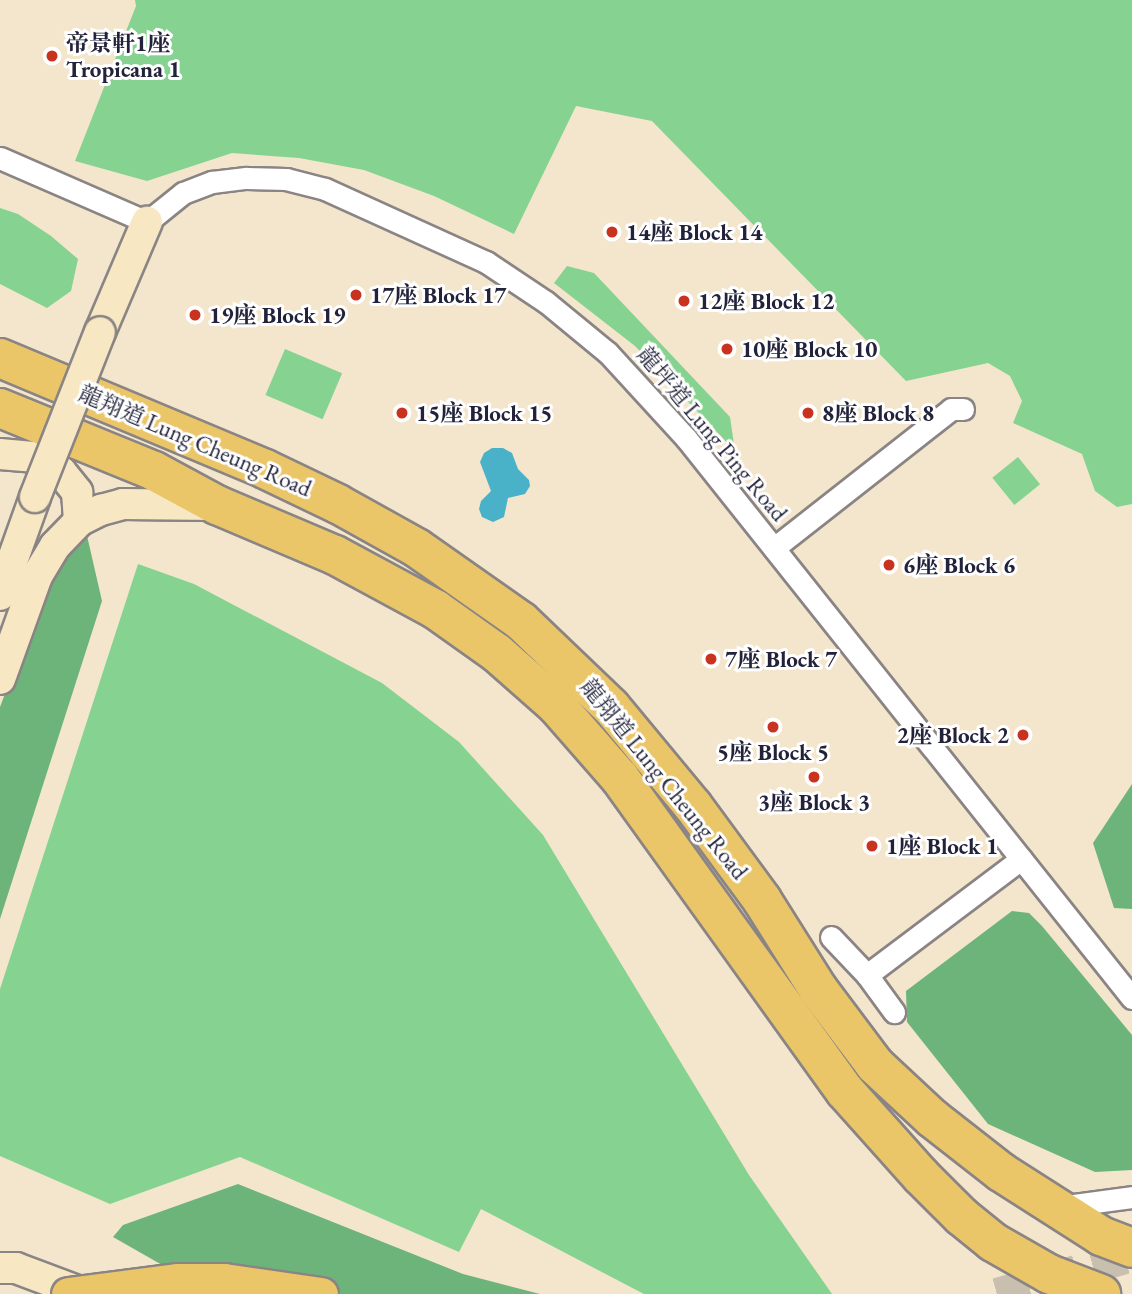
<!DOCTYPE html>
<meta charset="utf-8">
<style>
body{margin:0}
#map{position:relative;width:1132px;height:1294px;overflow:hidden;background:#f3e6cc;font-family:"EB Garamond","Noto Serif TC",serif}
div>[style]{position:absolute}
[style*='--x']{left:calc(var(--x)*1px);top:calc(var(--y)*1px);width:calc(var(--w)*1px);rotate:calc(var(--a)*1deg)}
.green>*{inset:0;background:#86d290;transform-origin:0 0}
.forest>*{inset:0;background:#6cb47a}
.water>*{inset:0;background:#4ab2c8}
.primary-tunnel>*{height:33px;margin-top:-16.5px;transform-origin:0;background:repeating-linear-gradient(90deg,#c9bfaf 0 33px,transparent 0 50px)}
.roads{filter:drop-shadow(2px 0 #8a8484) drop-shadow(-2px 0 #8a8484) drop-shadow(0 2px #8a8484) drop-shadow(0 -2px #8a8484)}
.street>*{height:21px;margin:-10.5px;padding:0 10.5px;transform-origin:10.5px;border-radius:10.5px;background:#fff}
.secondary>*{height:30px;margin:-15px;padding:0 15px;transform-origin:15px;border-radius:15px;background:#f7e8c3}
.highway>*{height:38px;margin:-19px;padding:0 19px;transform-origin:19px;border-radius:19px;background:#eac669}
.bridges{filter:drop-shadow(2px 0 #8a8484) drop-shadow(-2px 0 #8a8484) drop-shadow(0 2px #8a8484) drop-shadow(0 -2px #8a8484)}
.secondary-bridge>*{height:30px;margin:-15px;padding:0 15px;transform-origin:15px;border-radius:15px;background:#f7e8c3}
.primary-bridge>*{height:33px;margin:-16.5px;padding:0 16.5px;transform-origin:16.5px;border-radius:16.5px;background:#eac669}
.dots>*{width:19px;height:19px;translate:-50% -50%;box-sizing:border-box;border:4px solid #fff;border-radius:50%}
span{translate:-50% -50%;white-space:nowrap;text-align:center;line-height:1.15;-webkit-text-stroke:6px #fff;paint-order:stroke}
.poi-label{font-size:23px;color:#22223b;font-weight:700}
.left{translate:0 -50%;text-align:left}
.right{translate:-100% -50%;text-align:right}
.street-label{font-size:23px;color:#22223b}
</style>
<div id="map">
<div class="green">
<div style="clip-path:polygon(135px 0,1132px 0,1132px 504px,1117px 507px,1095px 491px,1082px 454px,1013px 423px,1022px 401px,1010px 376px,988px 363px,906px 381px,652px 121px,576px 106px,514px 234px,434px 196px,364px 170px,299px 158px,232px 153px,147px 181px,75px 161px,136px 6px)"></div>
<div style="clip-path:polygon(0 208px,18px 214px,51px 236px,78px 259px,71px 291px,47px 308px,0 284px)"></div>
<div style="clip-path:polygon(567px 266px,594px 273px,730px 417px,735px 451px,635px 346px,554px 283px)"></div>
<div style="left:285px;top:349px;width:62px;height:50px;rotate:23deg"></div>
<div style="left:1018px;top:457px;width:35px;height:33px;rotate:51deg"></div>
<div style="clip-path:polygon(138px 564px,194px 584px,382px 683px,459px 742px,543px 835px,749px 1175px,832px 1294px,644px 1294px,481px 1209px,459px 1252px,240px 1157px,110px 1204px,0 1156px,0 989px)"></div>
</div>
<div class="forest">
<div style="clip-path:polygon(85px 527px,102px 601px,0 919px,0 707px,49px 576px)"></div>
<div style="clip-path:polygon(1132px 784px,1132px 909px,1114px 908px,1093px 843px)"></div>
<div style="clip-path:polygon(1012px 911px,1029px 913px,1042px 926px,1132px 1035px,1132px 1170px,1095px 1172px,988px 1124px,907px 1022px,906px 991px)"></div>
<div style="clip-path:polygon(238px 1184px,463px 1274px,540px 1294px,213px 1294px,113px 1237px,123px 1225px)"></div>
</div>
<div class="water">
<div style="clip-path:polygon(492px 448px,503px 448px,512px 453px,518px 469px,529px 480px,530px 486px,525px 494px,508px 498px,504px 517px,493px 522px,482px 517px,479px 509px,481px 501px,491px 491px,480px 462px,484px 453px)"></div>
</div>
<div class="primary-tunnel">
<div style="--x:997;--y:1294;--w:141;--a:-16.1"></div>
</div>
<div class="roads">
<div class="street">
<div style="--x:0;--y:158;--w:160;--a:23.5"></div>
<div style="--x:147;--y:222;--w:46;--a:-38.9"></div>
<div style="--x:183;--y:193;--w:31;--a:-21"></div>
<div style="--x:212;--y:182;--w:34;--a:-7"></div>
<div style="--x:246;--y:178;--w:40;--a:1.4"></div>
<div style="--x:286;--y:179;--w:40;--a:14.4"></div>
<div style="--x:325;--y:189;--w:177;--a:24.4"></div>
<div style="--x:486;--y:262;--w:72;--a:33.7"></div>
<div style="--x:546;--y:302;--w:80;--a:39.4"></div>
<div style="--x:608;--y:353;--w:115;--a:47.5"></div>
<div style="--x:686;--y:438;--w:716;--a:51.47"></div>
<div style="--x:774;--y:548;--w:225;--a:-38.1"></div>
<div style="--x:951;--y:409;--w:12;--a:0"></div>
<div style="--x:831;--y:937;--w:52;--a:46.5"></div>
<div style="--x:867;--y:975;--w:46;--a:53.9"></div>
<div style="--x:867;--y:975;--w:193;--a:-37"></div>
<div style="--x:1058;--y:1207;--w:75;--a:-7.7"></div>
</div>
<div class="secondary">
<div style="--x:100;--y:332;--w:120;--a:-66.9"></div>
<div style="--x:0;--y:454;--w:33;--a:5"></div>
<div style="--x:33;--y:457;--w:32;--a:28"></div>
<div style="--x:61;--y:472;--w:26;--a:51"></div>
<div style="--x:77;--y:492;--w:29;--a:86"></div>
<div style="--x:0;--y:595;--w:104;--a:-70.3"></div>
<div style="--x:0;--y:679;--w:109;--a:-70.2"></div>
<div style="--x:37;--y:576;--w:35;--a:-59"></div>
<div style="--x:55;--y:546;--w:35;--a:-46"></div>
<div style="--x:79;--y:521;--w:25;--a:-27"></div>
<div style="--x:101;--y:510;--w:23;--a:-15"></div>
<div style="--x:123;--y:504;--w:92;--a:0.6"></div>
<div style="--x:0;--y:1268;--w:16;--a:0"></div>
<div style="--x:16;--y:1268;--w:74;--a:20.6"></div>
</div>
<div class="highway">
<div style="--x:0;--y:358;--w:287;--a:22.7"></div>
<div style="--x:265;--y:469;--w:81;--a:25.6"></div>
<div style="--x:338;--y:504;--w:90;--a:29.1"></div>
<div style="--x:417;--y:548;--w:127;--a:35.1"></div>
<div style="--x:521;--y:621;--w:124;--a:43.7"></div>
<div style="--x:611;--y:707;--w:129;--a:50.4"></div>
<div style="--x:693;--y:806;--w:117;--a:53.7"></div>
<div style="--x:762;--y:900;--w:105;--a:57.8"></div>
<div style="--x:818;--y:989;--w:95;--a:53.1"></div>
<div style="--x:875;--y:1065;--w:78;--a:42.9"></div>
<div style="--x:932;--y:1118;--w:88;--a:38"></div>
<div style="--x:1001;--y:1172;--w:119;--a:32.6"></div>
<div style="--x:1101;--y:1236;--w:33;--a:21"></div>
<div style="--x:0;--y:408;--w:166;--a:22.2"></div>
<div style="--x:154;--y:471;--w:72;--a:28.4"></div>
<div style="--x:217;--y:505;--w:128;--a:23"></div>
<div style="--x:335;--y:555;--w:114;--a:28.4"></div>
<div style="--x:435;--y:609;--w:76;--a:35.4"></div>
<div style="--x:497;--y:653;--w:79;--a:41.4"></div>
<div style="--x:556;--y:705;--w:97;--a:48.8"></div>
<div style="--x:620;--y:778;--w:385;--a:54.3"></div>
<div style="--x:845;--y:1091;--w:114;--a:48.2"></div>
<div style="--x:921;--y:1176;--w:57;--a:45"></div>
<div style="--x:961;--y:1216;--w:41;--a:39.1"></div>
<div style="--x:993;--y:1242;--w:64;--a:29.7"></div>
<div style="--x:1049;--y:1274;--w:56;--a:21"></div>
</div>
</div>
<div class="bridges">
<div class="secondary-bridge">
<div style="--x:35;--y:497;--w:177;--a:-68.5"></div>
</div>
<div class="primary-bridge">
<div style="--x:68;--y:1294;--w:111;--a:-7.3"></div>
<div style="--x:178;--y:1280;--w:46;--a:0"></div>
<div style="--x:224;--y:1280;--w:98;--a:8.2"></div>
</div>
</div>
<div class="dots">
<div style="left:52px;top:56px;background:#c8321e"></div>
<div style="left:612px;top:232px;background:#c8321e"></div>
<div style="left:356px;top:295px;background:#c8321e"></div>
<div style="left:684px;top:301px;background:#c8321e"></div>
<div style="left:195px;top:315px;background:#c8321e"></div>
<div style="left:727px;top:349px;background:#c8321e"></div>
<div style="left:402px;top:413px;background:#c8321e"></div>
<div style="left:808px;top:413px;background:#c8321e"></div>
<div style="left:889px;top:565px;background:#c8321e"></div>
<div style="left:711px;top:659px;background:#c8321e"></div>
<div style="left:773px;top:727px;background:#c8321e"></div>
<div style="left:1023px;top:735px;background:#c8321e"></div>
<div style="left:814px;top:777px;background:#c8321e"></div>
<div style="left:872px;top:846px;background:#c8321e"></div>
</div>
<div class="poi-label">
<span class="left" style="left:66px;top:56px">帝景軒1座<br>Tropicana 1</span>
<span class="left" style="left:626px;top:232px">14座 Block 14</span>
<span class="left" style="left:370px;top:295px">17座 Block 17</span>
<span class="left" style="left:698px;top:301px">12座 Block 12</span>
<span class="left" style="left:209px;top:315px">19座 Block 19</span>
<span class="left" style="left:741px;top:349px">10座 Block 10</span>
<span class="left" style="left:416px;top:413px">15座 Block 15</span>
<span class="left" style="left:822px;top:413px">8座 Block 8</span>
<span class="left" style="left:903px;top:565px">6座 Block 6</span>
<span class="left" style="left:725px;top:659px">7座 Block 7</span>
<span class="right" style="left:1009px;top:735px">2座 Block 2</span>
<span style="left:773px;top:752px">5座 Block 5</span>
<span style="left:814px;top:802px">3座 Block 3</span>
<span class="left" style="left:886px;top:846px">1座 Block 1</span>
</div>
<div class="street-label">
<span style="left:712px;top:434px;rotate:50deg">龍坪道 Lung Ping Road</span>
<span style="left:195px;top:441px;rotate:23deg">龍翔道 Lung Cheung Road</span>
<span style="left:664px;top:779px;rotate:51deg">龍翔道 Lung Cheung Road</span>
</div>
</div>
